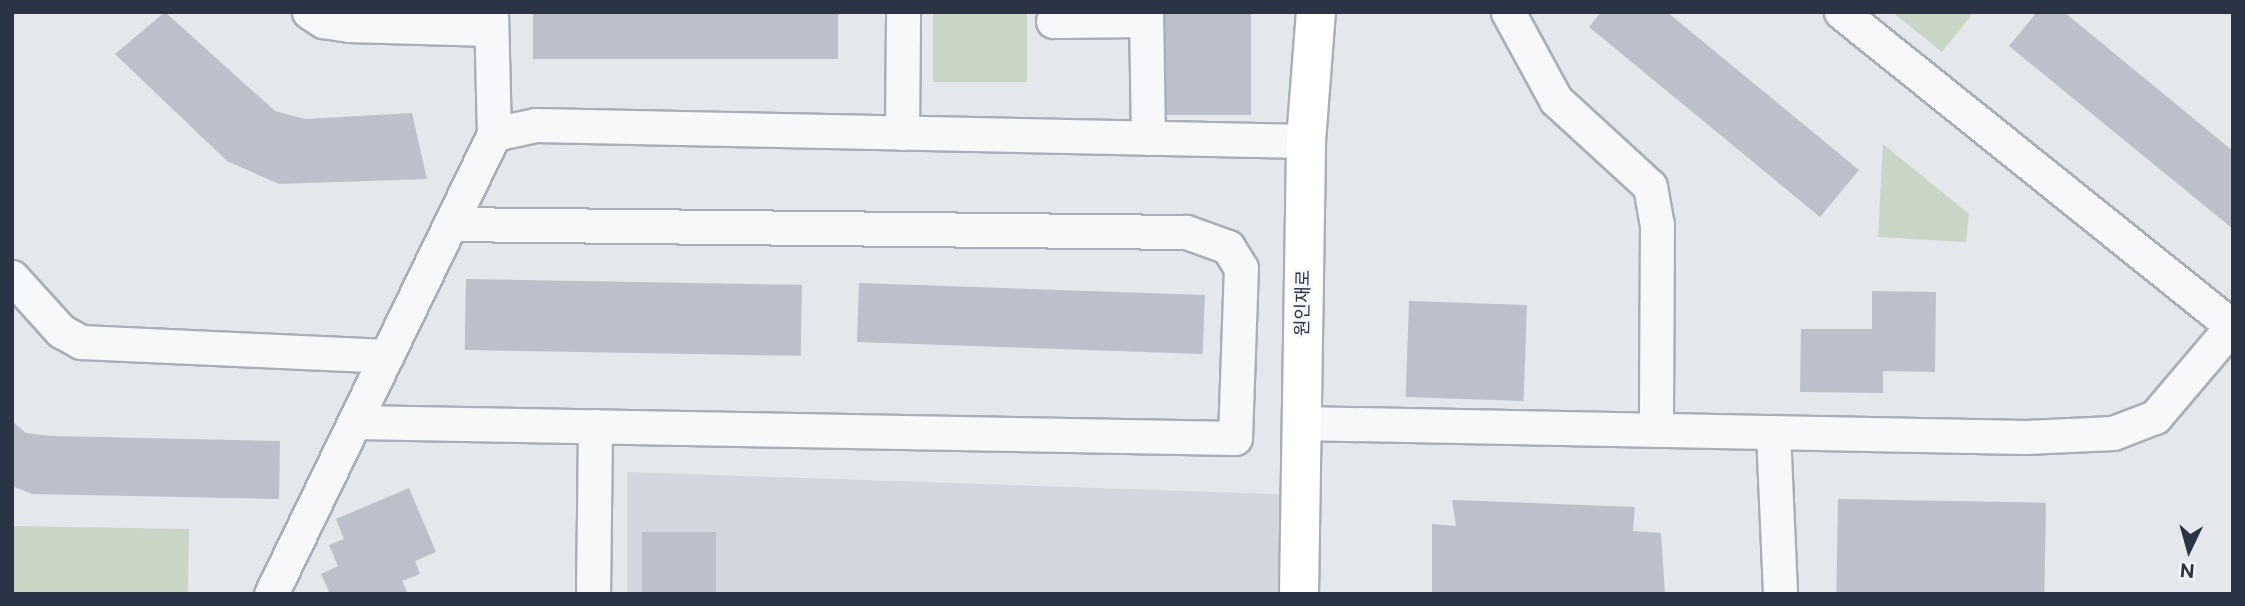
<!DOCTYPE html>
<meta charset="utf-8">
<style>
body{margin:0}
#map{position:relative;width:2245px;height:606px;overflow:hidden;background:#e4e7ec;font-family:"Public Sans","Noto Sans KR",sans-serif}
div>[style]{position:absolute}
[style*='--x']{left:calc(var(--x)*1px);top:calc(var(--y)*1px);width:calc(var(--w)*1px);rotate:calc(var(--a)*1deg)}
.built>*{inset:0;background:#d2d6de}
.green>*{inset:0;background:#c9d6c5;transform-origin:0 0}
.building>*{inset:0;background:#bbc0ca;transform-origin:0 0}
.roads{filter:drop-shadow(2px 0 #a9aeb7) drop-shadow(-2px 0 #a9aeb7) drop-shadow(0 2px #a9aeb7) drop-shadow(0 -2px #a9aeb7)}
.minor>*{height:33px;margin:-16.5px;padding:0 16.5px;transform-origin:16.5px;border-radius:16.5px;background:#f7f8fa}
.major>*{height:38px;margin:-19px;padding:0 19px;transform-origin:19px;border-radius:19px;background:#fff}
span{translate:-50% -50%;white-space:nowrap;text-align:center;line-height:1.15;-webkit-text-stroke:5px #f4f6f9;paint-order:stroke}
.street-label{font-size:18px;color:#2b3445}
.frame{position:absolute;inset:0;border:14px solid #2b3445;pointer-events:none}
.north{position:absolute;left:2154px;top:515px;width:70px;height:70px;-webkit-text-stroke:5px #f4f6f9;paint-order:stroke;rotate:185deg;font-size:19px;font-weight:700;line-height:28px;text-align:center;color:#2b3445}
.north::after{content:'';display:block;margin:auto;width:24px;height:32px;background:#2b3445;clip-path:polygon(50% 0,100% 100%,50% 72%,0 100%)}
</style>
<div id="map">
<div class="built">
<div style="clip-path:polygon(627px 472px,1300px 495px,1299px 594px,627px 594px)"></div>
</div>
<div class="green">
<div style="left:933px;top:12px;width:94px;height:70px"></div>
<div style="clip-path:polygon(1892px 12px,1974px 12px,1942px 52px)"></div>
<div style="clip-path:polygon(1883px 144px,1969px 214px,1966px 242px,1878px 237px)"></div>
<div style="left:12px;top:526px;width:177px;height:68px;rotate:1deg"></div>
</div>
<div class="building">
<div style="clip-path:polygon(165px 12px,275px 111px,305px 119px,412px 113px,427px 179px,279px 184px,227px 161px,115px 54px)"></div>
<div style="left:533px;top:12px;width:305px;height:47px"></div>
<div style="left:1164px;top:12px;width:87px;height:103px"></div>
<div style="clip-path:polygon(1601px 12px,1667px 12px,1859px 170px,1820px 217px,1589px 27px)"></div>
<div style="clip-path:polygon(2037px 12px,2064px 12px,2233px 151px,2233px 229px,2009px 46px)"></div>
<div style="left:466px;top:279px;width:336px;height:71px;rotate:1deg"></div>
<div style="left:859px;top:283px;width:346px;height:59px;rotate:2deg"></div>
<div style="clip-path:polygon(1872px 291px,1936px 292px,1935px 372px,1883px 371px,1883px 393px,1800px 392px,1801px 329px,1872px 329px)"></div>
<div style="left:1409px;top:301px;width:118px;height:96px;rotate:2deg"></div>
<div style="clip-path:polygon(12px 421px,26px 433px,52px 436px,280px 441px,279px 499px,32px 494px,12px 486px)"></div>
<div style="clip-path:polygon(409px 488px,436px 552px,415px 561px,420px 574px,402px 581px,408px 594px,330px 594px,321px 574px,338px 566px,329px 545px,344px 539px,336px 519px)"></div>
<div style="left:1838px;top:499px;width:208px;height:95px;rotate:1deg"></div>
<div style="clip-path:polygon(1452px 500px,1635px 507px,1633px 531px,1661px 533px,1665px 594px,1432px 594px,1432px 524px,1456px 526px)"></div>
<div style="left:642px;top:532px;width:74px;height:62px"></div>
</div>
<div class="roads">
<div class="minor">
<div style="--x:309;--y:12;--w:17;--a:33"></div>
<div style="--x:323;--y:21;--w:26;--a:9"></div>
<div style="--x:349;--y:25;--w:142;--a:1.6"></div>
<div style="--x:491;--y:12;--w:122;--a:88.6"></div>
<div style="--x:1146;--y:12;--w:126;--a:89.1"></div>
<div style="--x:1508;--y:12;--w:100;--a:61.4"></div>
<div style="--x:1556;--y:100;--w:127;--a:42.5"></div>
<div style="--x:1650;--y:186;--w:39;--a:80"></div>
<div style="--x:1657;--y:224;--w:206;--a:90.3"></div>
<div style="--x:1841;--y:12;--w:501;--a:38.77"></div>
<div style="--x:1053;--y:21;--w:93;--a:-0.6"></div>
<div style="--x:902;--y:133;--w:121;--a:-89.5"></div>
<div style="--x:12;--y:277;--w:73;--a:47.8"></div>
<div style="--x:61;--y:331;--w:23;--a:29"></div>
<div style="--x:81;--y:342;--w:306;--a:2.6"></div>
<div style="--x:355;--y:422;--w:880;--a:1.04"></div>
<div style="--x:1235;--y:438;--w:170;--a:-88"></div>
<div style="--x:1241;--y:268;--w:25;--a:-122"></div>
<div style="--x:1228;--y:247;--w:45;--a:-160.3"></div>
<div style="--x:1186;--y:232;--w:734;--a:-179.38"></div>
<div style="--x:1301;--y:423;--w:725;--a:1.11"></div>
<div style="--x:2026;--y:437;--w:87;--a:-2.6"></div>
<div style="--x:2113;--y:433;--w:45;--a:-20.9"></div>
<div style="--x:2155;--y:417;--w:121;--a:-49.7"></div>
<div style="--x:1773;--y:432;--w:162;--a:87.5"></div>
<div style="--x:271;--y:594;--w:511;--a:-64.14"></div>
<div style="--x:494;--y:134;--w:43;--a:-12.1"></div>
<div style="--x:536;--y:125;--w:770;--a:1.19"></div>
<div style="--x:593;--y:594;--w:168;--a:-89.3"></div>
</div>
<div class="major">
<div style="--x:1299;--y:594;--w:453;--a:-89.1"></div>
<div style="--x:1306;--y:141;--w:129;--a:-85.6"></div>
</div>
</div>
<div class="street-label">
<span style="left:1303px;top:303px;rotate:-89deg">원인재로</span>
</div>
<div class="frame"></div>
<div class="north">N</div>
</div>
